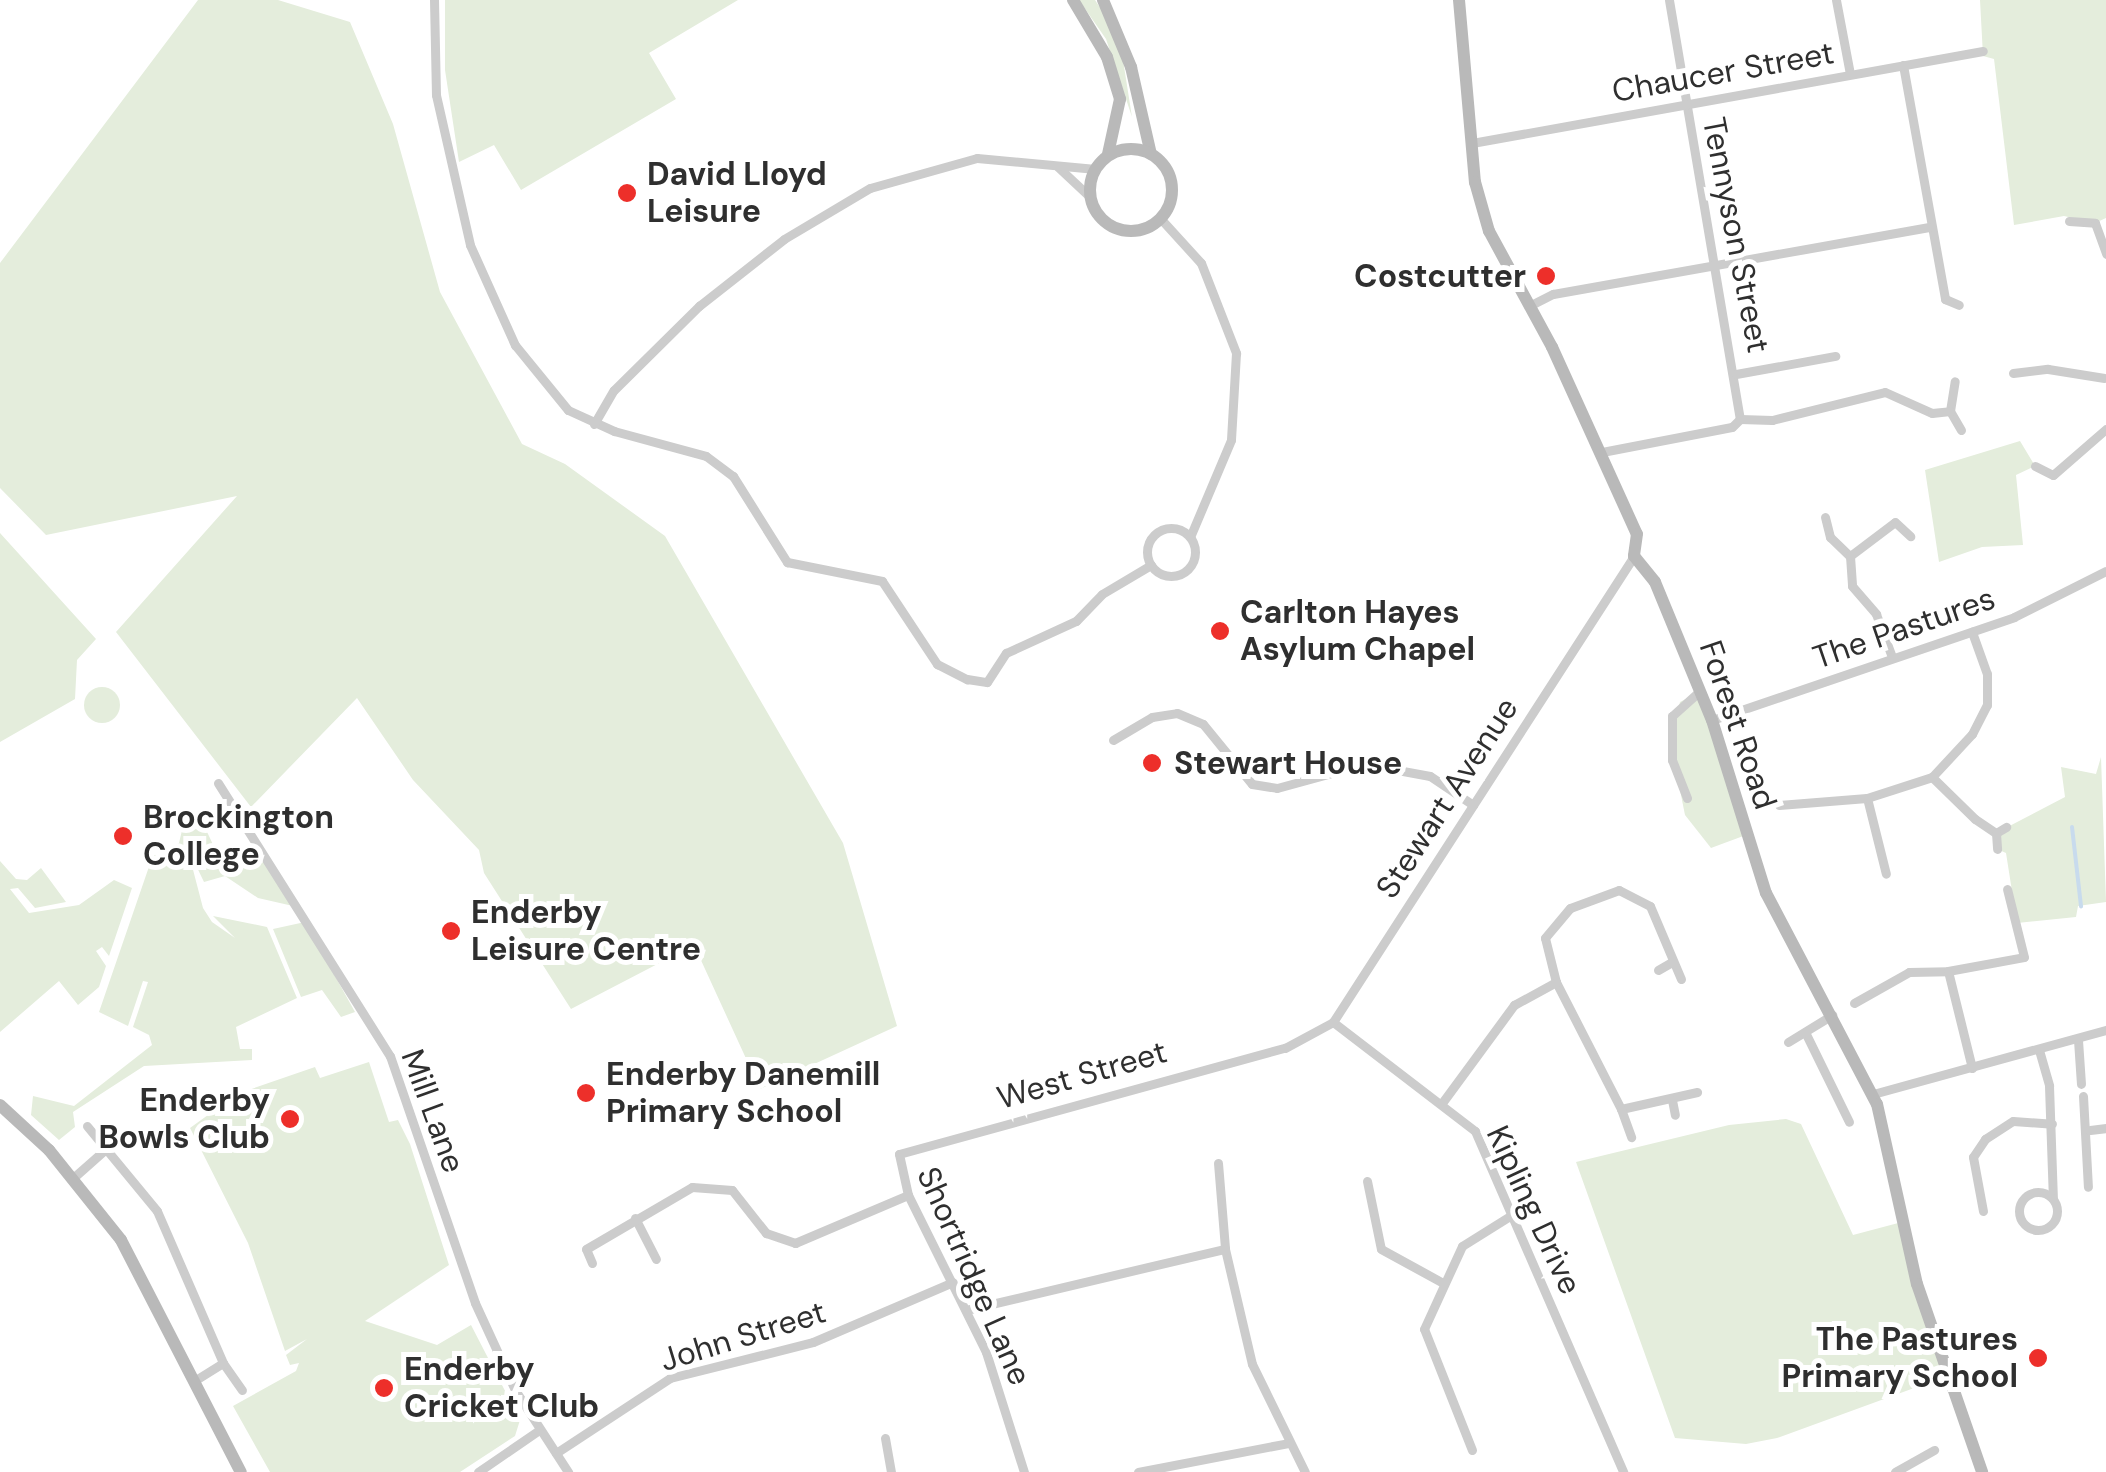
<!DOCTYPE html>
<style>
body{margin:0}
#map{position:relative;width:2106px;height:1472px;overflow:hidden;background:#fff;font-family:"DM Sans",sans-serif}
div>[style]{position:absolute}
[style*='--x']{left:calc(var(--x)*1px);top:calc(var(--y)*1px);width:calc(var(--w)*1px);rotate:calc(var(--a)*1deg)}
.green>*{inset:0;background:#e4eddc}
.round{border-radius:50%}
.stream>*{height:4px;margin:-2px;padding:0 2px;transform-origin:2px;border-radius:2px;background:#c8dbed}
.street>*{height:9px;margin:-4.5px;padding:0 4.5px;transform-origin:4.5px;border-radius:4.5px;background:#ccc}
.street>.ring{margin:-4.5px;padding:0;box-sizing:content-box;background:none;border:9px solid #ccc;border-radius:50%}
.secondary>*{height:12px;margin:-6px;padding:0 6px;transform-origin:6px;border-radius:6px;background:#b9b9b9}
.secondary>.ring{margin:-6px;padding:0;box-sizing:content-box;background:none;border:12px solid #b9b9b9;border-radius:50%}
.dots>*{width:28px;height:28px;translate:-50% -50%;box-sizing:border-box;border:5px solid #fff;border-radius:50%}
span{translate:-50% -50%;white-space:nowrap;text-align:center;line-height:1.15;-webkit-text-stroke:10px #fff;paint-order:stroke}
.street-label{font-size:32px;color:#2f2f2f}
.poi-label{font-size:32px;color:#2f2f2f;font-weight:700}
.left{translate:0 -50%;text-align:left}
.right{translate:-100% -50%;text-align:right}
</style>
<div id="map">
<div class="green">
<div style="clip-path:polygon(198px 0,278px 0,350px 22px,393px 124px,440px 292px,522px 444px,565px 464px,665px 536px,843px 843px,897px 1026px,760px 1089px,694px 945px,571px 1009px,484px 873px,479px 850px,413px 780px,357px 698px,251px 807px,116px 632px,237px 496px,46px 535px,0 488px,0 263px)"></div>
<div style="clip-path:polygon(445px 0,738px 0,649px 53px,676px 99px,521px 190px,494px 145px,459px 162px,445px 70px)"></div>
<div style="clip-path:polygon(1079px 0,1095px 0,1103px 12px,1123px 60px,1132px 117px,1106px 39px)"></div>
<div style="clip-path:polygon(1980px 0,2106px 0,2106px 218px,2095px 223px,2064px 216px,2014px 225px,1994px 59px,1983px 56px)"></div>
<div style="clip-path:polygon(2020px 441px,2035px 466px,2016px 475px,2023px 545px,1982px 547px,1939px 562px,1925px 470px)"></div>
<div style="clip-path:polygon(0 533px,96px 639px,77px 660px,75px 699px,0 742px)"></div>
<div class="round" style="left:84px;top:687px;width:36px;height:36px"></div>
<div style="clip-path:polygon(1699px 692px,1746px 835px,1711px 848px,1685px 815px,1670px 740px,1680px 702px)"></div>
<div style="clip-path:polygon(2101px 757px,2106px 902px,2078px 906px,2076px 917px,2017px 923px,2006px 853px,1997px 849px,1996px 833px,2065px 797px,2061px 767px,2096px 774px)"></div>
<div style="clip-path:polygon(194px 817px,201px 819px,216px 851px,257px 852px,293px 906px,258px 898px,225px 876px,204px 882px,190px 853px,161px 851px,179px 843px,184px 822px)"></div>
<div style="clip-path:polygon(153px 855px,191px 862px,203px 908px,212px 922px,235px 938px,213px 916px,267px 927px,297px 998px,236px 1027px,240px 1049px,252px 1049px,252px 1060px,144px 1066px,73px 1112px,75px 1127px,59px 1140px,31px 1115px,33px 1096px,74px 1106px,152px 1045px,149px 1035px,133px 1027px,148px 982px,143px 981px,128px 1026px,99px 1012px)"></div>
<div style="clip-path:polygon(0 861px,16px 879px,27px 880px,41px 868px,66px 902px,35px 908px,18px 888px,10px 889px,29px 913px,79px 905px,114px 880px,132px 888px,109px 956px,102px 947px,96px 951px,106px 966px,99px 987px,78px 1005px,59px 981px,0 1032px)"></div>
<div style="clip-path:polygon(305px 922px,355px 1012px,341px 1017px,322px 990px,301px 997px,273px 929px)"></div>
<div style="clip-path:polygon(369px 1062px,389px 1122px,398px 1120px,410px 1144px,449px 1265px,365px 1321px,437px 1345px,471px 1325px,520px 1420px,515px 1436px,460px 1472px,270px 1472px,233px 1406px,296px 1371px,299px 1363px,290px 1365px,286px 1355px,307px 1339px,285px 1351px,248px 1243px,190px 1128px,237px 1094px,315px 1067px,320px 1078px)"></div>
<div style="clip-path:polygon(1786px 1119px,1801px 1124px,1853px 1235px,1902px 1222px,1947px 1376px,1777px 1438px,1746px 1444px,1675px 1438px,1576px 1162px,1729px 1125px)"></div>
</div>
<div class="stream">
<div style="--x:2072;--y:827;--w:80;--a:83.5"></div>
</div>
<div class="street">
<div style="--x:434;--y:0;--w:95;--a:88.8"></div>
<div style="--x:436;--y:95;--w:154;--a:77.2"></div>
<div style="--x:470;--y:245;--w:110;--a:65.8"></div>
<div style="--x:515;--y:345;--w:84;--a:50.8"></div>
<div style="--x:568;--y:410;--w:51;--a:24.5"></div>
<div style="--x:614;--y:431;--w:95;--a:15.2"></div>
<div style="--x:706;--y:456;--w:34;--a:37"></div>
<div style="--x:733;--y:476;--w:102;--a:57.9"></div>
<div style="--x:787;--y:562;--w:97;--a:11.3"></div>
<div style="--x:882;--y:581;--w:100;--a:56.5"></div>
<div style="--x:937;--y:664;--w:34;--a:27"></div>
<div style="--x:967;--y:679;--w:20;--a:9"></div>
<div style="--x:987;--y:682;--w:35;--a:-57"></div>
<div style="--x:1006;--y:653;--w:77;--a:-24.6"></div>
<div style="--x:1076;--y:621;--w:37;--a:-46"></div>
<div style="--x:1102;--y:594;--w:57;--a:-30.6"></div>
<div style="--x:1669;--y:0;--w:425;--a:80.4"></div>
<div style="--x:1836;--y:0;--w:75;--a:79.3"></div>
<div style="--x:1903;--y:65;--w:238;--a:79.8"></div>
<div style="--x:1472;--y:143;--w:519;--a:-10.21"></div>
<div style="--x:1058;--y:167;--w:45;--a:43.2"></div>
<div style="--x:1160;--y:218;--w:61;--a:47.7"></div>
<div style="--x:1201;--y:263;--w:97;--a:68.7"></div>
<div style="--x:1236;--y:353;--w:87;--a:93.3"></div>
<div style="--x:1231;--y:440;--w:105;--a:112.9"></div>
<div style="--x:2069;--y:221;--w:26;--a:4"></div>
<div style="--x:2095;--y:223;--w:33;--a:70"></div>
<div style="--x:1945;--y:299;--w:15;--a:23"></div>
<div style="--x:1529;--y:306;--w:27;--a:-27"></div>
<div style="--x:1553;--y:294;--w:382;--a:-10.1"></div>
<div style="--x:2013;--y:373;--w:35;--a:-7"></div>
<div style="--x:2048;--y:369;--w:57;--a:9.1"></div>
<div style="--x:1736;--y:374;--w:101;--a:-10.3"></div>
<div style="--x:1950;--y:411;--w:30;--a:-81"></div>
<div style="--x:1950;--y:411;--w:22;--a:60"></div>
<div style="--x:1740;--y:419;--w:32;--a:2"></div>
<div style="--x:1772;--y:420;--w:116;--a:-13.9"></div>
<div style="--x:1885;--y:392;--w:51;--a:24.1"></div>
<div style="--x:1932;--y:413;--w:18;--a:-6"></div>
<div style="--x:594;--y:424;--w:39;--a:-60"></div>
<div style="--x:614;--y:390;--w:120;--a:-44.7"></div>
<div style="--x:699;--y:306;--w:108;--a:-38.2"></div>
<div style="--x:784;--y:239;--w:100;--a:-30.7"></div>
<div style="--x:870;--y:188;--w:111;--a:-15.7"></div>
<div style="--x:977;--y:158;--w:119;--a:5.3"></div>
<div style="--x:1602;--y:452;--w:132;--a:-10.9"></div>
<div style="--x:1732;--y:427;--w:11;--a:-45"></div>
<div style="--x:2035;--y:466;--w:20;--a:27"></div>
<div style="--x:2053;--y:475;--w:70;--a:-41"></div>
<div style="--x:1825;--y:517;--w:21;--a:76"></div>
<div style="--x:1830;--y:537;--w:28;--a:44"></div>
<div style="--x:1850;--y:556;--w:30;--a:86"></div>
<div style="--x:1852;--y:586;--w:37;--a:49"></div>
<div style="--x:1876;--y:614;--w:46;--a:69.6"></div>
<div class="ring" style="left:1147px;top:528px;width:39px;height:39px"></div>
<div style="--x:1850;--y:556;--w:56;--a:-37.1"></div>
<div style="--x:1895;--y:522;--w:21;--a:43"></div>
<div style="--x:1712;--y:720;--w:319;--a:-18.8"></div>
<div style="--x:2014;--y:617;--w:103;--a:-26.6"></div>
<div style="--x:1113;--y:740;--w:45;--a:-30.5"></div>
<div style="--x:1152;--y:717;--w:25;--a:-9"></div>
<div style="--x:1177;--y:713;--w:28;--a:23"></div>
<div style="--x:1203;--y:724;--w:77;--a:50.8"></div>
<div style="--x:1252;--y:784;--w:25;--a:9"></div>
<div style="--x:1277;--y:788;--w:91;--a:-15.3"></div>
<div style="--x:1365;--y:764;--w:66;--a:10.5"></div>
<div style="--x:1430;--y:776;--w:52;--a:34"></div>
<div style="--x:1932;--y:777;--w:60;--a:44.3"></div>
<div style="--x:1975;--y:819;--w:25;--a:34"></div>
<div style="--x:1996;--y:833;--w:12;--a:-31"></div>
<div style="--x:218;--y:783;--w:323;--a:57.8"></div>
<div style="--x:390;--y:1056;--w:261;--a:71"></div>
<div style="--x:475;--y:1303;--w:96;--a:65.3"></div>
<div style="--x:515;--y:1390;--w:98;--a:57.1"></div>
<div style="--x:1687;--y:798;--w:41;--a:-111.5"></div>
<div style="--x:1672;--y:760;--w:44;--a:-90"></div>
<div style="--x:1672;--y:716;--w:36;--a:-42"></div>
<div style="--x:1867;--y:798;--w:78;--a:76"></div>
<div style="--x:1779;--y:805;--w:88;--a:-4.5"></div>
<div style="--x:1867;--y:798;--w:68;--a:-17.9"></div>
<div style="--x:1932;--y:777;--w:59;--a:-47.1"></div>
<div style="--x:1972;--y:734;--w:33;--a:-63"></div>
<div style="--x:1987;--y:705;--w:31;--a:-90"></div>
<div style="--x:1987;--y:674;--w:45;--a:-109.7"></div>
<div style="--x:1996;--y:833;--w:16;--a:86"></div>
<div style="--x:1658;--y:970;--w:16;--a:-30"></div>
<div style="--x:1948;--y:971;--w:77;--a:-10.4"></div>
<div style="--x:2024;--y:957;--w:70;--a:-104"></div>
<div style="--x:1681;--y:979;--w:79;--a:-113"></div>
<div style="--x:1650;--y:906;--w:35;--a:-153"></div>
<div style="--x:1619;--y:890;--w:52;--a:159.8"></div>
<div style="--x:1570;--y:908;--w:39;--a:130"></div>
<div style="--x:1545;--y:938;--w:45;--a:76"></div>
<div style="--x:1556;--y:982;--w:143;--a:62.9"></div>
<div style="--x:1621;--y:1109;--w:78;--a:-12.6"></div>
<div style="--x:1854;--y:1003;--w:63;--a:-29.4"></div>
<div style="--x:1909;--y:972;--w:39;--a:-1"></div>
<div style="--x:1948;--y:971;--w:100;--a:76.1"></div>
<div style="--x:1333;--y:1022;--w:179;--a:37.5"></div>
<div style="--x:1475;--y:1131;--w:372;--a:66.5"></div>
<div style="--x:1805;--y:1032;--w:100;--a:63.9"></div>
<div style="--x:2078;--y:1040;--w:44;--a:86.1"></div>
<div style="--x:1788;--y:1042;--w:52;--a:-31.5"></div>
<div style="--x:2039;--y:1050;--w:37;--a:74"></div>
<div style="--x:2049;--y:1086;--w:113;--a:88"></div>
<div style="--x:1873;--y:1094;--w:242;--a:-15.4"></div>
<div style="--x:2083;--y:1096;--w:91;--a:86.9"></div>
<div style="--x:1672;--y:1100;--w:15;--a:79"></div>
<div style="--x:1442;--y:1103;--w:122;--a:-53.7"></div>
<div style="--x:1514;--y:1005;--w:48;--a:-28.7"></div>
<div style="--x:1621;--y:1109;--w:30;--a:70"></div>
<div style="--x:87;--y:1126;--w:110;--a:50.5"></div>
<div style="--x:157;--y:1211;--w:166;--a:66.5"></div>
<div style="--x:223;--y:1363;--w:33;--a:55"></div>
<div style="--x:2090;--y:1130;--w:16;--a:-7"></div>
<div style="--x:1218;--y:1163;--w:86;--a:85.3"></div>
<div style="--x:1225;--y:1249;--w:118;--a:76.8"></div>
<div style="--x:1252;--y:1364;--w:120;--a:63.9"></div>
<div style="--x:73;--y:1178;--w:45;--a:-41.4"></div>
<div style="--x:1367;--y:1181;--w:69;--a:78.4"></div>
<div style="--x:1381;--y:1249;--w:71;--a:28.7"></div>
<div class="ring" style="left:2019px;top:1192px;width:29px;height:29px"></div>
<div style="--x:1983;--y:1211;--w:55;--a:-100.5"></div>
<div style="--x:1973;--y:1157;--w:22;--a:-56"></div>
<div style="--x:1985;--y:1139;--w:33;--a:-33"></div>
<div style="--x:2013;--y:1121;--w:39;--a:4"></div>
<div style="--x:635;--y:1218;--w:46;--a:62.9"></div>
<div style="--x:592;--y:1263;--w:15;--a:-113"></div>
<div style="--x:586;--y:1249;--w:123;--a:-30.3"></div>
<div style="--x:692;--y:1187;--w:40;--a:4.3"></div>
<div style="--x:732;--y:1190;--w:55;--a:51.7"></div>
<div style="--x:766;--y:1233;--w:31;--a:19"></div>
<div style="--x:795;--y:1243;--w:123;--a:-23"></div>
<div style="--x:966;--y:1310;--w:266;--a:-13.3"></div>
<div style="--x:194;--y:1381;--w:34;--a:-32"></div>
<div style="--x:885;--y:1438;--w:35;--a:80"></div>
<div style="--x:1472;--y:1450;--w:130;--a:-111.6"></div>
<div style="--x:1424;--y:1329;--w:91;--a:-65.4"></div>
<div style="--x:1462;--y:1246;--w:57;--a:-32"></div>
<div style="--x:556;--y:1453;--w:136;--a:-33.3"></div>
<div style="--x:670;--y:1378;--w:147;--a:-14.1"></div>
<div style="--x:813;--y:1342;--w:152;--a:-23.2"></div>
<div style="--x:478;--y:1472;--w:74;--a:-34.5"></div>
<div style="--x:1024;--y:1472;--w:126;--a:-107.6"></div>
<div style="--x:986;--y:1352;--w:175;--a:-116.4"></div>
<div style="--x:908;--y:1195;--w:42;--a:-102.4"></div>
<div style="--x:899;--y:1154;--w:400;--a:-15.4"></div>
<div style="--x:1285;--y:1048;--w:55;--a:-28.4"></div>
<div style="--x:1333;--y:1022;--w:555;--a:-57.14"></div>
<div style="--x:1138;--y:1472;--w:153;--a:-10.9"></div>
<div style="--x:1895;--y:1472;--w:45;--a:-29.4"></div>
</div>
<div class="secondary">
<div style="--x:1073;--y:0;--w:66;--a:59.2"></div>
<div style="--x:1107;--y:57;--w:44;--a:72.8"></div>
<div style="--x:1120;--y:99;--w:56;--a:102.3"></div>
<div style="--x:1103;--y:0;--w:73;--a:67.3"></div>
<div style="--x:1131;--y:67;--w:89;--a:77.1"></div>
<div style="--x:1459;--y:0;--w:183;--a:85"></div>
<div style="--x:1475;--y:182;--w:51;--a:74.1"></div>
<div style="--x:1489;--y:231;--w:132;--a:61.5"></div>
<div style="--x:1552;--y:347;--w:205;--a:65.6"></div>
<div style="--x:1637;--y:534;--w:22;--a:98"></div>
<div style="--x:1634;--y:556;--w:33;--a:51"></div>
<div style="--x:1655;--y:582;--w:149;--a:67.6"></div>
<div style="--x:1712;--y:720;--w:181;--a:72.7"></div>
<div style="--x:1766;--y:893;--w:238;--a:62.3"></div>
<div style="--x:1877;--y:1104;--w:184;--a:77.5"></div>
<div style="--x:1917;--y:1284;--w:199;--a:70.9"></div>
<div class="ring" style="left:1090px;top:149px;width:70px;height:70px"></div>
<div style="--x:0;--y:1105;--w:67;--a:42.6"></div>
<div style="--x:49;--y:1150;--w:115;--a:51.3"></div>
<div style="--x:121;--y:1240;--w:261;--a:62.7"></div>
</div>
<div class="dots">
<div style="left:627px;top:193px;background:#ed2f2a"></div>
<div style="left:1546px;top:276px;background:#ed2f2a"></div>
<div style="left:1220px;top:631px;background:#ed2f2a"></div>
<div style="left:1152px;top:763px;background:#ed2f2a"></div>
<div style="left:123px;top:836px;background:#ed2f2a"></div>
<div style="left:451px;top:931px;background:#ed2f2a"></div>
<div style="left:586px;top:1093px;background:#ed2f2a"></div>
<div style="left:290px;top:1119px;background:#ed2f2a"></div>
<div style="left:2038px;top:1358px;background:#ed2f2a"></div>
<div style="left:384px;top:1388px;background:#ed2f2a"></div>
</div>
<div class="street-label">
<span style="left:1723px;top:72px;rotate:-10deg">Chaucer Street</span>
<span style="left:1736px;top:235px;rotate:79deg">Tennyson Street</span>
<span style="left:1904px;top:628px;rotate:-19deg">The Pastures</span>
<span style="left:1738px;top:725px;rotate:71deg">Forest Road</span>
<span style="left:1447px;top:798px;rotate:-57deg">Stewart Avenue</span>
<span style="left:1082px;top:1075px;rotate:-16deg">West Street</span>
<span style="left:433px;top:1111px;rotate:70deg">Mill Lane</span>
<span style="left:1534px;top:1210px;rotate:65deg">Kipling Drive</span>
<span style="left:974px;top:1276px;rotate:66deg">Shortridge Lane</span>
<span style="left:743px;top:1336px;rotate:-17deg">John Street</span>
</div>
<div class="poi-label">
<span class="left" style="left:647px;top:193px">David Lloyd<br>Leisure</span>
<span class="right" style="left:1526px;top:276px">Costcutter</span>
<span class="left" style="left:1240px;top:631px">Carlton Hayes<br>Asylum Chapel</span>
<span class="left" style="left:1174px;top:763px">Stewart House</span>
<span class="left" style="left:143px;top:836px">Brockington<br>College</span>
<span class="left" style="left:471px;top:931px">Enderby<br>Leisure Centre</span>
<span class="left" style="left:606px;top:1093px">Enderby Danemill<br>Primary School</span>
<span class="right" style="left:270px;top:1119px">Enderby<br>Bowls Club</span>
<span class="right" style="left:2018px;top:1358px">The Pastures<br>Primary School</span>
<span class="left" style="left:404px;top:1388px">Enderby<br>Cricket Club</span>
</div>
</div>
